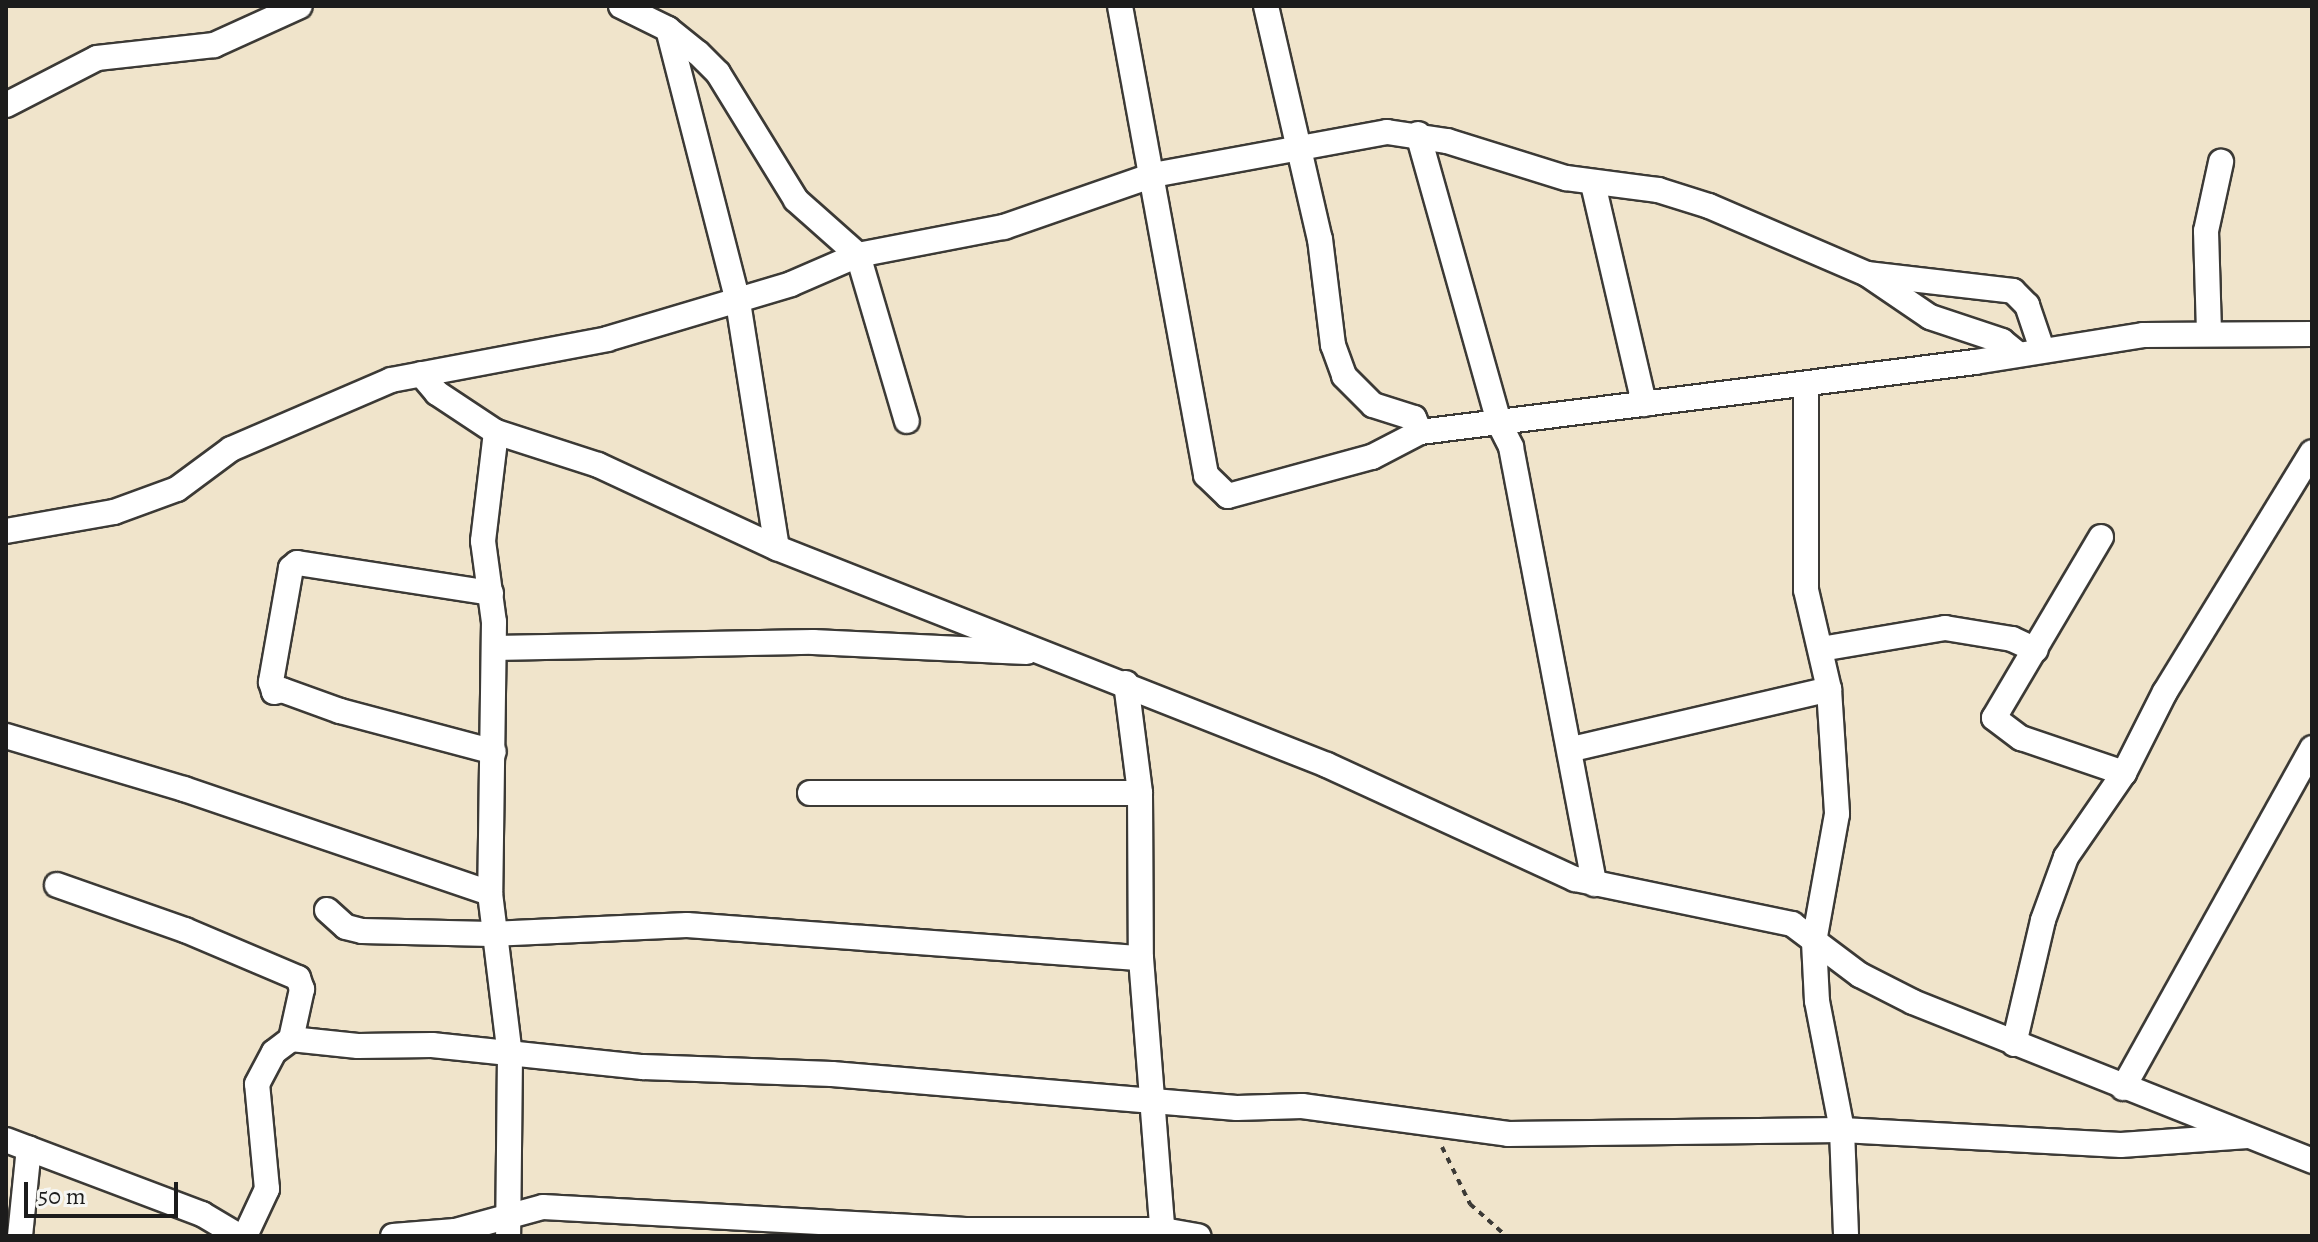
<!DOCTYPE html>
<style>
body{margin:0}
#map{position:relative;width:2318px;height:1242px;overflow:hidden;background:#f0e4cb;font-family:Alegreya,serif}
div>[style]{position:absolute}
[style*='--x']{left:calc(var(--x)*1px);top:calc(var(--y)*1px);width:calc(var(--w)*1px);rotate:calc(var(--a)*1deg)}
.path>*{height:4px;margin-top:-2px;transform-origin:0;background:repeating-linear-gradient(90deg,#3c3a36 0 6px,transparent 0 12px)}
.roads{filter:drop-shadow(2px 0 #3c3a36) drop-shadow(-2px 0 #3c3a36) drop-shadow(0 2px #3c3a36) drop-shadow(0 -2px #3c3a36)}
.street>*{height:24px;margin:-12px;padding:0 12px;transform-origin:12px;border-radius:12px;background:#fff}
span{translate:-50% -50%;white-space:nowrap;text-align:center;line-height:1.15;-webkit-text-stroke:8px #f6f6f2;paint-order:stroke}
.frame{position:absolute;inset:0;border:8px solid #1c1c1c;pointer-events:none}
.scale{position:absolute;left:24px;top:1182px;width:154px;height:36px;box-sizing:border-box;border:4px solid #1c1c1c;border-top:0;padding-left:10px;font-size:24px;line-height:28px;white-space:nowrap;color:#1c1c1c;-webkit-text-stroke:6px #f6f6f2;paint-order:stroke}
</style>
<div id="map">
<div class="path">
<div style="--x:1442;--y:1147;--w:64;--a:63.8"></div>
<div style="--x:1470;--y:1204;--w:48;--a:41.6"></div>
</div>
<div class="roads">
<div class="street">
<div style="--x:621;--y:6;--w:52;--a:26.1"></div>
<div style="--x:668;--y:29;--w:38;--a:39"></div>
<div style="--x:698;--y:53;--w:28;--a:45"></div>
<div style="--x:718;--y:73;--w:149;--a:58.4"></div>
<div style="--x:796;--y:200;--w:83;--a:41.6"></div>
<div style="--x:858;--y:255;--w:173;--a:73.6"></div>
<div style="--x:1120;--y:6;--w:477;--a:79.6"></div>
<div style="--x:1206;--y:475;--w:30;--a:44"></div>
<div style="--x:1228;--y:496;--w:149;--a:-15.2"></div>
<div style="--x:1372;--y:457;--w:54;--a:-27.5"></div>
<div style="--x:1420;--y:432;--w:559;--a:-7.19"></div>
<div style="--x:1975;--y:362;--w:170;--a:-9.1"></div>
<div style="--x:2143;--y:335;--w:169;--a:-0.3"></div>
<div style="--x:1266;--y:6;--w:239;--a:77"></div>
<div style="--x:1320;--y:239;--w:107;--a:83"></div>
<div style="--x:1333;--y:345;--w:33;--a:70"></div>
<div style="--x:1344;--y:376;--w:41;--a:45"></div>
<div style="--x:1373;--y:405;--w:43;--a:17.6"></div>
<div style="--x:1414;--y:418;--w:15;--a:67"></div>
<div style="--x:668;--y:29;--w:282;--a:75.6"></div>
<div style="--x:738;--y:302;--w:249;--a:81"></div>
<div style="--x:6;--y:105;--w:102;--a:-27.3"></div>
<div style="--x:97;--y:58;--w:118;--a:-6.3"></div>
<div style="--x:214;--y:45;--w:94;--a:-24.4"></div>
<div style="--x:1418;--y:134;--w:300;--a:74.3"></div>
<div style="--x:1499;--y:423;--w:27;--a:63"></div>
<div style="--x:1511;--y:447;--w:445;--a:79.2"></div>
<div style="--x:1593;--y:184;--w:226;--a:76.9"></div>
<div style="--x:1867;--y:274;--w:76;--a:34.3"></div>
<div style="--x:1930;--y:317;--w:76;--a:18.4"></div>
<div style="--x:2002;--y:341;--w:21;--a:39"></div>
<div style="--x:2209;--y:332;--w:101;--a:-91.7"></div>
<div style="--x:2206;--y:231;--w:71;--a:-77.7"></div>
<div style="--x:421;--y:374;--w:25;--a:50"></div>
<div style="--x:437;--y:393;--w:71;--a:33.5"></div>
<div style="--x:496;--y:432;--w:107;--a:17.9"></div>
<div style="--x:598;--y:465;--w:197;--a:24.9"></div>
<div style="--x:777;--y:548;--w:591;--a:21.53"></div>
<div style="--x:1327;--y:765;--w:273;--a:24.7"></div>
<div style="--x:1575;--y:879;--w:222;--a:11.7"></div>
<div style="--x:1792;--y:924;--w:85;--a:36.9"></div>
<div style="--x:1860;--y:975;--w:59;--a:27"></div>
<div style="--x:1913;--y:1002;--w:430;--a:21.7"></div>
<div style="--x:1806;--y:384;--w:206;--a:90"></div>
<div style="--x:1806;--y:590;--w:102;--a:76.9"></div>
<div style="--x:1829;--y:689;--w:125;--a:86.3"></div>
<div style="--x:1837;--y:814;--w:130;--a:100.2"></div>
<div style="--x:1814;--y:942;--w:59;--a:87.1"></div>
<div style="--x:1817;--y:1001;--w:131;--a:79"></div>
<div style="--x:1842;--y:1130;--w:106;--a:87.8"></div>
<div style="--x:496;--y:432;--w:110;--a:96.8"></div>
<div style="--x:483;--y:541;--w:82;--a:82.3"></div>
<div style="--x:494;--y:622;--w:271;--a:90.8"></div>
<div style="--x:490;--y:893;--w:163;--a:83"></div>
<div style="--x:510;--y:1055;--w:181;--a:90.6"></div>
<div style="--x:6;--y:531;--w:110;--a:-10"></div>
<div style="--x:114;--y:512;--w:67;--a:-20.1"></div>
<div style="--x:177;--y:489;--w:67;--a:-36.5"></div>
<div style="--x:231;--y:449;--w:174;--a:-23.3"></div>
<div style="--x:391;--y:380;--w:220;--a:-10.7"></div>
<div style="--x:607;--y:339;--w:192;--a:-16.6"></div>
<div style="--x:791;--y:284;--w:73;--a:-23.4"></div>
<div style="--x:858;--y:255;--w:149;--a:-10.9"></div>
<div style="--x:1004;--y:227;--w:158;--a:-19.2"></div>
<div style="--x:1153;--y:175;--w:238;--a:-10.4"></div>
<div style="--x:1387;--y:132;--w:61;--a:8.5"></div>
<div style="--x:1447;--y:141;--w:125;--a:17.3"></div>
<div style="--x:1566;--y:178;--w:93;--a:7.4"></div>
<div style="--x:1658;--y:190;--w:53;--a:17.4"></div>
<div style="--x:1709;--y:206;--w:172;--a:23.3"></div>
<div style="--x:1867;--y:274;--w:147;--a:6.6"></div>
<div style="--x:2013;--y:291;--w:20;--a:45"></div>
<div style="--x:2027;--y:305;--w:46;--a:71.2"></div>
<div style="--x:2101;--y:537;--w:210;--a:120.6"></div>
<div style="--x:1994;--y:718;--w:34;--a:37"></div>
<div style="--x:2021;--y:738;--w:109;--a:18.8"></div>
<div style="--x:491;--y:593;--w:196;--a:-171.2"></div>
<div style="--x:297;--y:563;--w:8;--a:140"></div>
<div style="--x:291;--y:568;--w:116;--a:100"></div>
<div style="--x:271;--y:682;--w:10;--a:73"></div>
<div style="--x:274;--y:692;--w:8;--a:-14"></div>
<div style="--x:282;--y:690;--w:62;--a:19.9"></div>
<div style="--x:340;--y:711;--w:159;--a:14.9"></div>
<div style="--x:494;--y:648;--w:319;--a:-1.1"></div>
<div style="--x:813;--y:642;--w:214;--a:2.7"></div>
<div style="--x:1821;--y:649;--w:126;--a:-9.6"></div>
<div style="--x:1945;--y:628;--w:68;--a:9.3"></div>
<div style="--x:2012;--y:639;--w:26;--a:25"></div>
<div style="--x:1126;--y:683;--w:111;--a:82.7"></div>
<div style="--x:1140;--y:793;--w:165;--a:89.7"></div>
<div style="--x:1141;--y:958;--w:279;--a:85.5"></div>
<div style="--x:6;--y:736;--w:186;--a:16.6"></div>
<div style="--x:184;--y:789;--w:323;--a:18.8"></div>
<div style="--x:1572;--y:749;--w:264;--a:-13.1"></div>
<div style="--x:810;--y:793;--w:330;--a:0"></div>
<div style="--x:57;--y:885;--w:136;--a:19.4"></div>
<div style="--x:185;--y:930;--w:123;--a:23"></div>
<div style="--x:298;--y:978;--w:12;--a:70"></div>
<div style="--x:302;--y:989;--w:51;--a:102.4"></div>
<div style="--x:327;--y:910;--w:25;--a:42"></div>
<div style="--x:346;--y:927;--w:16;--a:14"></div>
<div style="--x:362;--y:931;--w:129;--a:1.3"></div>
<div style="--x:491;--y:934;--w:196;--a:-2.6"></div>
<div style="--x:687;--y:925;--w:455;--a:4.2"></div>
<div style="--x:2014;--y:1044;--w:127;--a:-76.8"></div>
<div style="--x:2043;--y:920;--w:67;--a:-69.9"></div>
<div style="--x:2066;--y:857;--w:102;--a:-55.4"></div>
<div style="--x:2124;--y:773;--w:91;--a:-63.2"></div>
<div style="--x:2165;--y:692;--w:281;--a:-58.5"></div>
<div style="--x:2123;--y:1088;--w:389;--a:-60.9"></div>
<div style="--x:6;--y:1140;--w:210;--a:20.7"></div>
<div style="--x:202;--y:1214;--w:43;--a:30.7"></div>
<div style="--x:20;--y:1236;--w:88;--a:-84.2"></div>
<div style="--x:245;--y:1236;--w:52;--a:-64.9"></div>
<div style="--x:267;--y:1189;--w:105;--a:-95.4"></div>
<div style="--x:257;--y:1084;--w:36;--a:-62"></div>
<div style="--x:274;--y:1052;--w:21;--a:-37"></div>
<div style="--x:291;--y:1039;--w:67;--a:6"></div>
<div style="--x:358;--y:1046;--w:74;--a:-0.8"></div>
<div style="--x:432;--y:1045;--w:212;--a:6"></div>
<div style="--x:643;--y:1067;--w:189;--a:2.1"></div>
<div style="--x:832;--y:1074;--w:406;--a:4.8"></div>
<div style="--x:1237;--y:1108;--w:65;--a:-1.8"></div>
<div style="--x:1302;--y:1106;--w:208;--a:7.7"></div>
<div style="--x:1508;--y:1134;--w:334;--a:-0.7"></div>
<div style="--x:1842;--y:1130;--w:279;--a:3.1"></div>
<div style="--x:2121;--y:1145;--w:127;--a:-4.1"></div>
<div style="--x:393;--y:1236;--w:62;--a:-4.6"></div>
<div style="--x:455;--y:1231;--w:91;--a:-15.3"></div>
<div style="--x:543;--y:1207;--w:423;--a:3.1"></div>
<div style="--x:965;--y:1230;--w:198;--a:0"></div>
<div style="--x:1163;--y:1230;--w:36;--a:10"></div>
</div>
</div>
<div class="frame"></div>
<div class="scale">50 m</div>
</div>
